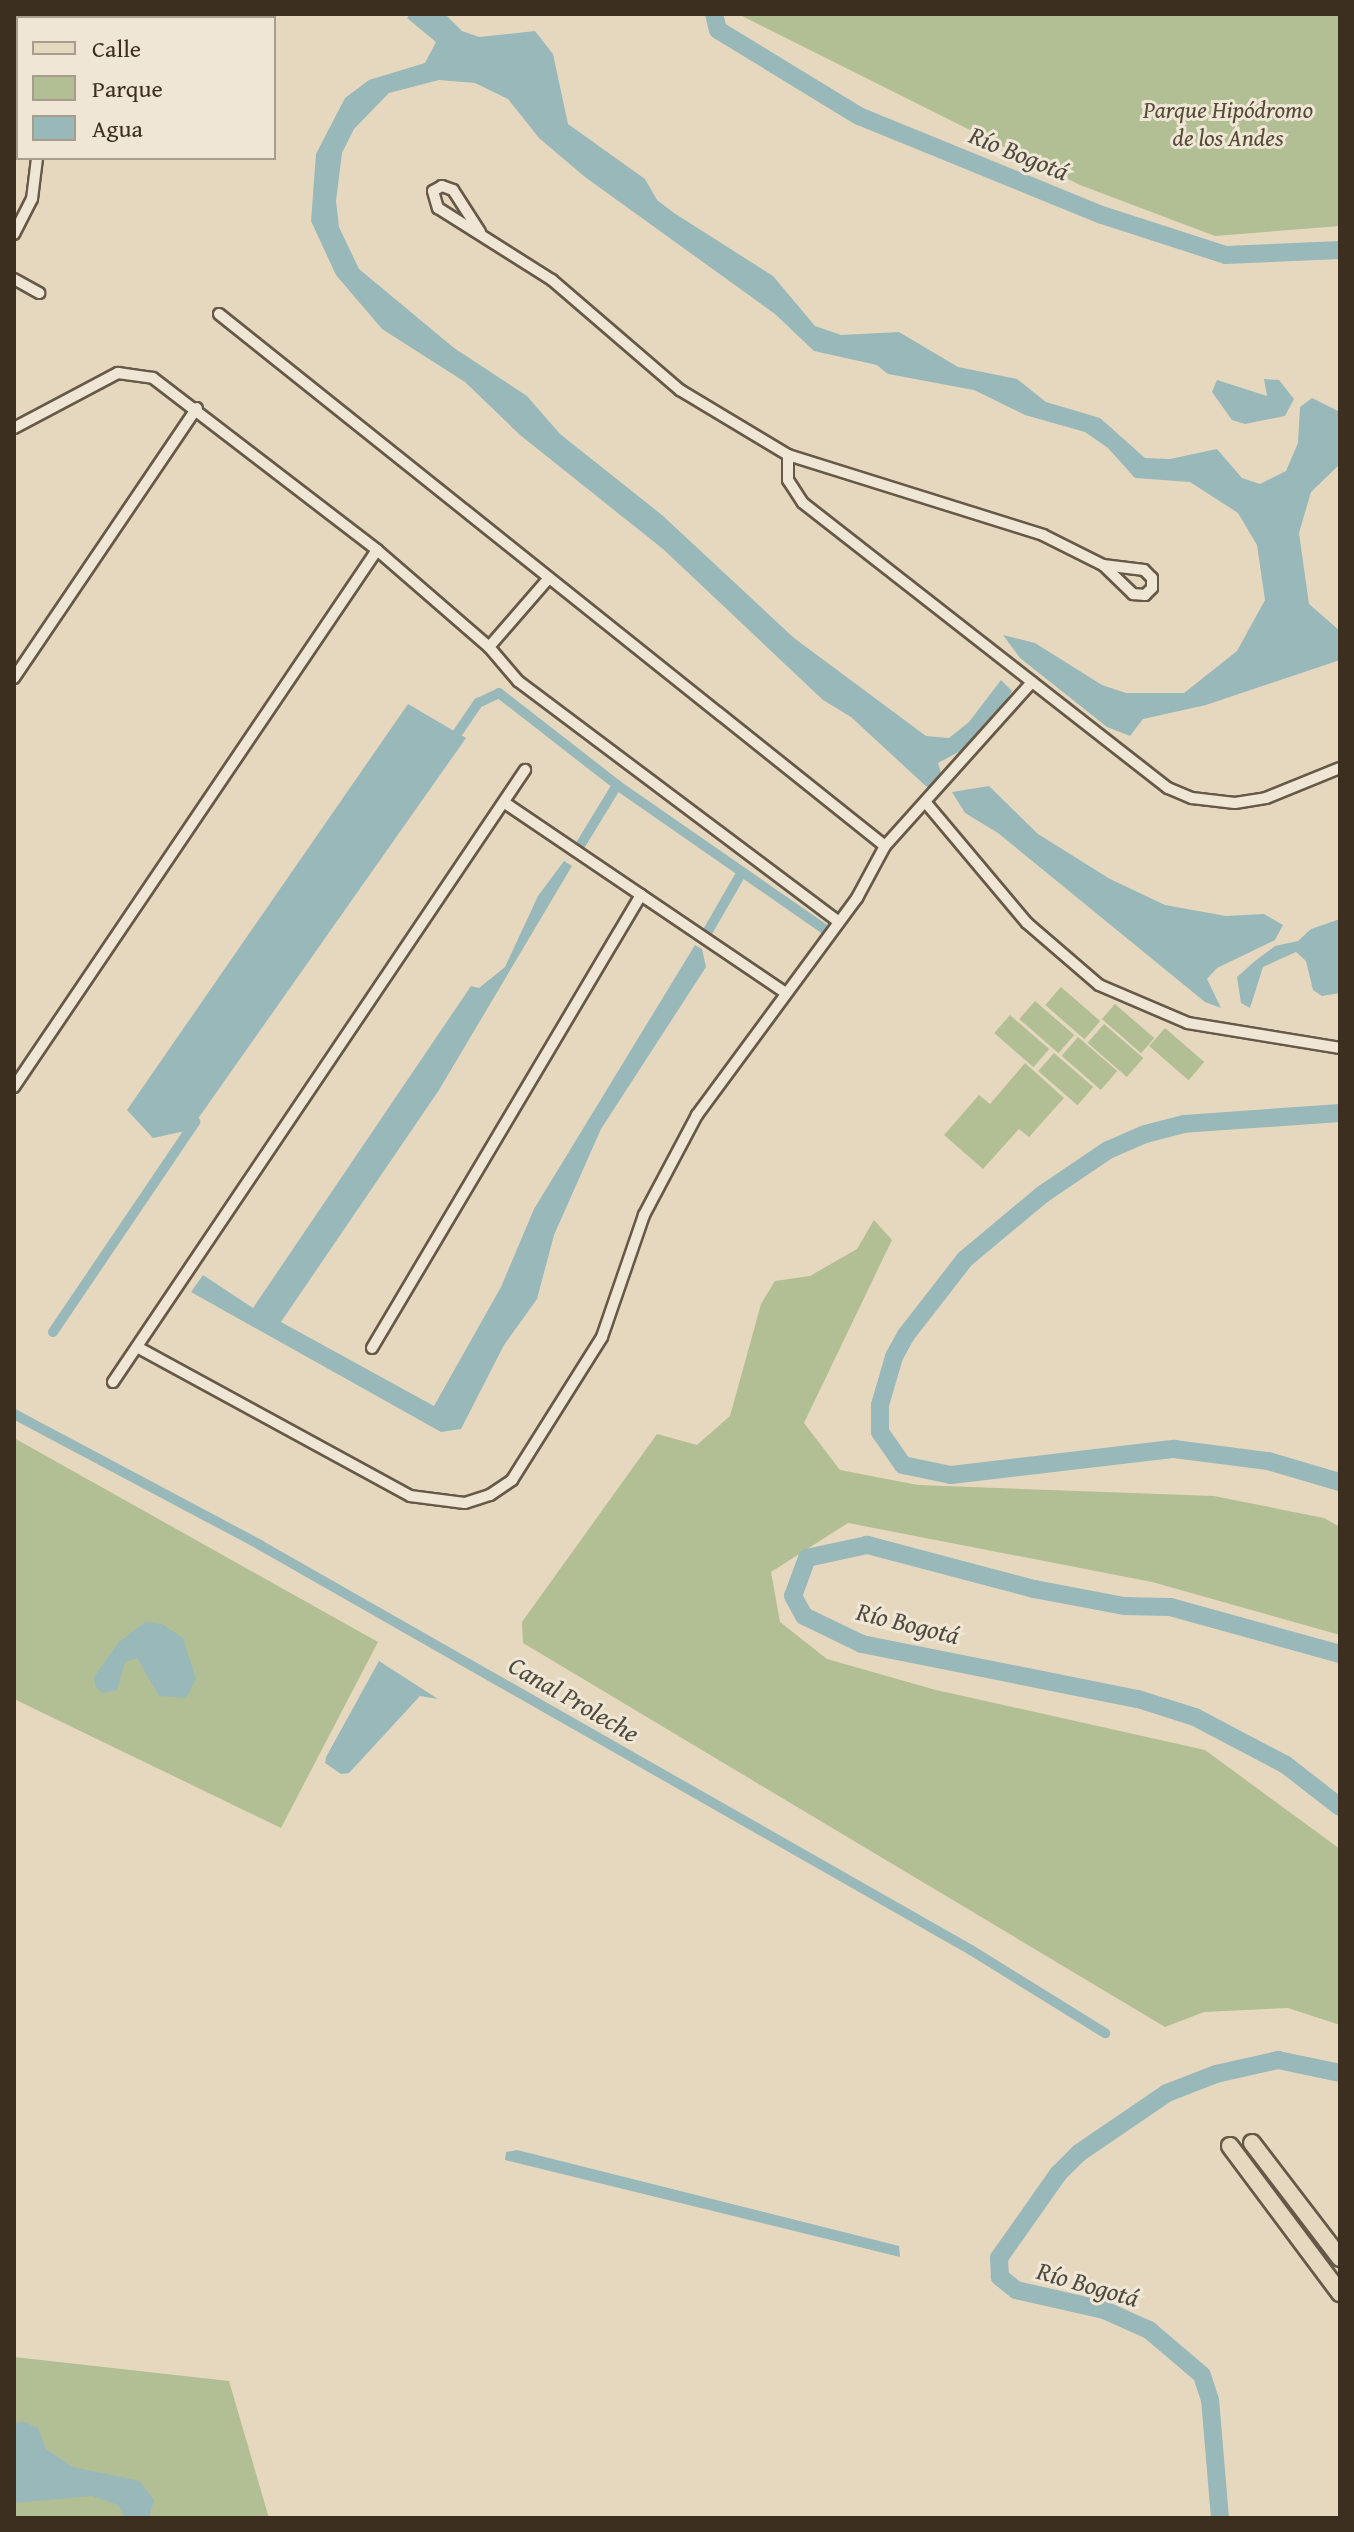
<!DOCTYPE html>
<meta charset="utf-8">
<style>
body{margin:0}
#map{position:relative;width:1354px;height:2532px;overflow:hidden;background:#e6d8bf;font-family:"Gentium Book Plus",serif}
div>[style]{position:absolute}
[style*='--x']{left:calc(var(--x)*1px);top:calc(var(--y)*1px);width:calc(var(--w)*1px);rotate:calc(var(--a)*1deg)}
.green>*{inset:0;background:#b2bf94;transform-origin:0 0}
.water>*{inset:0;background:#99b8ba}
.canal>*{height:10px;margin:-5px;padding:0 5px;transform-origin:5px;border-radius:5px;background:#99b8ba}
.river>*{height:18px;margin:-9px;padding:0 9px;transform-origin:9px;border-radius:9px;background:#99b8ba}
.roads{filter:drop-shadow(2px 0 #665947) drop-shadow(-2px 0 #665947) drop-shadow(0 2px #665947) drop-shadow(0 -2px #665947)}
.minor>*{height:10px;margin:-5px;padding:0 5px;transform-origin:5px;border-radius:5px;background:#efe6d5}
.primary>*{height:16px;margin:-8px;padding:0 8px;transform-origin:8px;border-radius:8px;background:#e6d8bf}
span{translate:-50% -50%;white-space:nowrap;text-align:center;line-height:1.15;-webkit-text-stroke:6px #efe6d5;paint-order:stroke}
.park-label{font-size:24px;color:#544c36;font-style:italic}
.water-label{font-size:26px;color:#4f4a3e;font-style:italic}
.frame{position:absolute;inset:0;border:16px solid #3c2f1f;pointer-events:none}
.legend{position:absolute;left:16px;top:16px;width:260px;height:144px;box-sizing:border-box;background:#efe6d5;border:2px solid #a79d8c;margin:0;padding:10px 14px;list-style:none;font-size:24px;color:#3c2f1f}
.legend li{display:flex;align-items:center;gap:16px;height:40px}
.legend b{width:40px;border:2px solid #a79d8c}
</style>
<div id="map">
<div class="green">
<div style="clip-path:polygon(738px 14px,1340px 14px,1340px 226px,1215px 236px,1080px 185px)"></div>
<div style="left:1061px;top:987px;width:52px;height:24px;rotate:41deg"></div>
<div style="left:1035px;top:1001px;width:52px;height:24px;rotate:41deg"></div>
<div style="left:1115px;top:1004px;width:52px;height:20px;rotate:41deg"></div>
<div style="left:1010px;top:1015px;width:52px;height:24px;rotate:41deg"></div>
<div style="left:1104px;top:1024px;width:52px;height:25px;rotate:41deg"></div>
<div style="left:1165px;top:1028px;width:52px;height:24px;rotate:41deg"></div>
<div style="left:1078px;top:1037px;width:52px;height:25px;rotate:41deg"></div>
<div style="left:1054px;top:1053px;width:52px;height:24px;rotate:41deg"></div>
<div style="clip-path:polygon(1025px 1063px,1064px 1098px,1029px 1137px,1019px 1129px,983px 1169px,944px 1135px,979px 1095px,990px 1104px)"></div>
<div style="clip-path:polygon(874px 1220px,892px 1240px,804px 1423px,840px 1470px,918px 1485px,1214px 1496px,1324px 1518px,1340px 1527px,1340px 1635px,1152px 1582px,848px 1523px,771px 1572px,780px 1622px,827px 1659px,936px 1690px,1205px 1750px,1340px 1849px,1340px 2025px,1288px 2008px,1204px 2012px,1165px 2027px,523px 1643px,522px 1622px,657px 1434px,697px 1445px,730px 1416px,761px 1304px,775px 1281px,810px 1276px,857px 1249px)"></div>
<div style="clip-path:polygon(14px 1438px,378px 1642px,281px 1828px,14px 1699px)"></div>
<div style="clip-path:polygon(14px 2357px,229px 2381px,269px 2518px,14px 2518px)"></div>
</div>
<div class="water">
<div style="clip-path:polygon(410px 14px,445px 14px,462px 31px,479px 37px,535px 31px,553px 54px,568px 124px,645px 179px,657px 200px,674px 213px,773px 276px,815px 326px,841px 335px,899px 332px,958px 367px,1017px 379px,1046px 402px,1100px 418px,1145px 458px,1170px 459px,1217px 449px,1242px 478px,1260px 484px,1286px 471px,1298px 443px,1300px 407px,1312px 398px,1340px 412px,1340px 464px,1311px 492px,1299px 533px,1309px 604px,1340px 631px,1340px 660px,1206px 705px,1143px 719px,1130px 736px,1107px 727px,1020px 658px,1003px 635px,1035px 643px,1102px 685px,1126px 693px,1184px 693px,1237px 651px,1265px 600px,1257px 545px,1238px 513px,1190px 482px,1135px 478px,1108px 448px,1085px 432px,1025px 415px,974px 390px,888px 374px,877px 365px,814px 351px,775px 314px,585px 177px,539px 138px,508px 99px,475px 83px,439px 80px,389px 93px,354px 129px,342px 153px,336px 201px,339px 227px,359px 269px,454px 348px,527px 396px,560px 434px,662px 515px,794px 638px,926px 736px,949px 738px,969px 722px,1001px 680px,1012px 691px,1002px 707px,964px 749px,938px 763px,942px 776px,929px 789px,851px 717px,823px 700px,663px 549px,520px 435px,465px 382px,382px 329px,336px 275px,311px 221px,316px 154px,345px 98px,369px 80px,425px 63px,436px 42px,407px 18px)"></div>
<div style="clip-path:polygon(1264px 379px,1279px 380px,1294px 399px,1285px 416px,1245px 424px,1232px 420px,1212px 392px,1217px 380px,1267px 396px)"></div>
<div style="clip-path:polygon(408px 704px,466px 738px,190px 1130px,153px 1138px,127px 1110px)"></div>
<div style="clip-path:polygon(989px 786px,1038px 834px,1110px 879px,1165px 905px,1226px 916px,1264px 914px,1283px 925px,1275px 940px,1217px 968px,1207px 979px,1221px 1008px,1205px 1002px,998px 833px,965px 813px,952px 792px)"></div>
<div style="clip-path:polygon(564px 861px,572px 866px,439px 1090px,281px 1322px,434px 1406px,501px 1287px,534px 1209px,695px 945px,702px 949px,706px 967px,601px 1129px,554px 1235px,537px 1299px,504px 1345px,461px 1429px,441px 1432px,191px 1292px,203px 1275px,253px 1308px,471px 986px,479px 988px,505px 967px,538px 896px)"></div>
<div style="clip-path:polygon(1340px 919px,1340px 993px,1322px 996px,1313px 990px,1306px 961px,1296px 952px,1263px 967px,1250px 1008px,1241px 1003px,1237px 977px,1255px 961px,1275px 946px,1298px 941px,1311px 929px)"></div>
<div style="clip-path:polygon(145px 1622px,162px 1624px,183px 1638px,196px 1679px,186px 1698px,159px 1696px,137px 1658px,125px 1662px,117px 1690px,102px 1693px,95px 1686px,94px 1677px,118px 1643px)"></div>
<div style="clip-path:polygon(379px 1661px,438px 1699px,420px 1696px,349px 1773px,341px 1774px,325px 1763px,326px 1757px)"></div>
<div style="clip-path:polygon(517px 2150px,899px 2246px,900px 2257px,505px 2160px,506px 2152px)"></div>
<div style="clip-path:polygon(22px 2421px,38px 2428px,46px 2449px,73px 2467px,140px 2481px,154px 2500px,149px 2518px,125px 2518px,118px 2505px,92px 2496px,14px 2503px,14px 2423px)"></div>
</div>
<div class="canal">
<div style="--x:450;--y:744;--w:50;--a:-55.7"></div>
<div style="--x:478;--y:703;--w:23;--a:-25"></div>
<div style="--x:499;--y:693;--w:150;--a:37.9"></div>
<div style="--x:617;--y:785;--w:254;--a:34.8"></div>
<div style="--x:578;--y:849;--w:75;--a:-58.6"></div>
<div style="--x:708;--y:931;--w:68;--a:-60"></div>
<div style="--x:53;--y:1332;--w:254;--a:-55.9"></div>
<div style="--x:14;--y:1414;--w:279;--a:28"></div>
<div style="--x:260;--y:1545;--w:818;--a:29.67"></div>
<div style="--x:971;--y:1950;--w:158;--a:31.8"></div>
</div>
<div class="river">
<div style="--x:714;--y:14;--w:16;--a:76"></div>
<div style="--x:718;--y:30;--w:165;--a:31.4"></div>
<div style="--x:859;--y:116;--w:262;--a:22.2"></div>
<div style="--x:1102;--y:215;--w:130;--a:17.9"></div>
<div style="--x:1226;--y:255;--w:114;--a:-2.5"></div>
<div style="--x:1340;--y:1113;--w:156;--a:176"></div>
<div style="--x:1184;--y:1124;--w:40;--a:165.6"></div>
<div style="--x:1145;--y:1134;--w:40;--a:156.6"></div>
<div style="--x:1108;--y:1150;--w:78;--a:145.9"></div>
<div style="--x:1043;--y:1194;--w:102;--a:140.2"></div>
<div style="--x:965;--y:1259;--w:96;--a:127.8"></div>
<div style="--x:906;--y:1335;--w:25;--a:119"></div>
<div style="--x:894;--y:1357;--w:50;--a:106.3"></div>
<div style="--x:880;--y:1405;--w:27;--a:90"></div>
<div style="--x:880;--y:1432;--w:40;--a:55.1"></div>
<div style="--x:903;--y:1465;--w:49;--a:11.8"></div>
<div style="--x:951;--y:1475;--w:225;--a:-6.7"></div>
<div style="--x:1174;--y:1449;--w:95;--a:7.3"></div>
<div style="--x:1268;--y:1461;--w:75;--a:16.3"></div>
<div style="--x:1340;--y:1654;--w:176;--a:-164.5"></div>
<div style="--x:1170;--y:1607;--w:46;--a:-178.8"></div>
<div style="--x:1124;--y:1606;--w:92;--a:-169.3"></div>
<div style="--x:1034;--y:1589;--w:173;--a:-165.2"></div>
<div style="--x:867;--y:1545;--w:61;--a:167.8"></div>
<div style="--x:807;--y:1558;--w:40;--a:110.2"></div>
<div style="--x:793;--y:1596;--w:23;--a:61"></div>
<div style="--x:804;--y:1616;--w:64;--a:25.8"></div>
<div style="--x:862;--y:1644;--w:281;--a:11.3"></div>
<div style="--x:1138;--y:1699;--w:60;--a:17.5"></div>
<div style="--x:1195;--y:1717;--w:103;--a:27.8"></div>
<div style="--x:1286;--y:1765;--w:68;--a:37.9"></div>
<div style="--x:1220;--y:2518;--w:118;--a:-94.8"></div>
<div style="--x:1210;--y:2400;--w:26;--a:-108"></div>
<div style="--x:1202;--y:2375;--w:70;--a:-139.7"></div>
<div style="--x:1149;--y:2330;--w:49;--a:-156"></div>
<div style="--x:1104;--y:2310;--w:90;--a:-167.2"></div>
<div style="--x:1016;--y:2290;--w:21;--a:-141"></div>
<div style="--x:1000;--y:2277;--w:19;--a:-93"></div>
<div style="--x:999;--y:2258;--w:103;--a:-54.9"></div>
<div style="--x:1058;--y:2174;--w:30;--a:-45"></div>
<div style="--x:1079;--y:2153;--w:107;--a:-34.3"></div>
<div style="--x:1167;--y:2093;--w:53;--a:-21.2"></div>
<div style="--x:1216;--y:2074;--w:64;--a:-12.7"></div>
<div style="--x:1278;--y:2060;--w:63;--a:11.8"></div>
</div>
<div class="roads">
<div class="minor">
<div style="--x:14;--y:80;--w:6;--a:-45"></div>
<div style="--x:14;--y:98;--w:8;--a:60"></div>
<div style="--x:480;--y:232;--w:50;--a:-122.7"></div>
<div style="--x:453;--y:190;--w:12;--a:-160"></div>
<div style="--x:442;--y:186;--w:10;--a:151"></div>
<div style="--x:433;--y:191;--w:18;--a:74"></div>
<div style="--x:438;--y:208;--w:135;--a:32.3"></div>
<div style="--x:552;--y:280;--w:169;--a:40.7"></div>
<div style="--x:680;--y:390;--w:126;--a:31"></div>
<div style="--x:788;--y:455;--w:267;--a:17.4"></div>
<div style="--x:1043;--y:535;--w:67;--a:26.6"></div>
<div style="--x:1103;--y:565;--w:42;--a:44"></div>
<div style="--x:1133;--y:594;--w:12;--a:5"></div>
<div style="--x:1145;--y:595;--w:10;--a:-45"></div>
<div style="--x:1152;--y:588;--w:10;--a:-90"></div>
<div style="--x:1152;--y:578;--w:11;--a:-135"></div>
<div style="--x:1144;--y:570;--w:41;--a:-173"></div>
<div style="--x:14;--y:234;--w:39;--a:-63"></div>
<div style="--x:32;--y:199;--w:41;--a:-83"></div>
<div style="--x:14;--y:279;--w:29;--a:29"></div>
<div style="--x:219;--y:314;--w:852;--a:38.62"></div>
<div style="--x:14;--y:428;--w:118;--a:-27.9"></div>
<div style="--x:118;--y:373;--w:35;--a:8"></div>
<div style="--x:153;--y:378;--w:282;--a:37.5"></div>
<div style="--x:377;--y:550;--w:148;--a:40.9"></div>
<div style="--x:489;--y:647;--w:45;--a:49.5"></div>
<div style="--x:518;--y:681;--w:401;--a:36.9"></div>
<div style="--x:788;--y:455;--w:25;--a:90"></div>
<div style="--x:788;--y:480;--w:27;--a:57"></div>
<div style="--x:803;--y:503;--w:463;--a:38"></div>
<div style="--x:1168;--y:788;--w:26;--a:23"></div>
<div style="--x:1192;--y:798;--w:43;--a:6.6"></div>
<div style="--x:1235;--y:803;--w:31;--a:-9"></div>
<div style="--x:1266;--y:798;--w:80;--a:-22.1"></div>
<div style="--x:489;--y:647;--w:91;--a:-49"></div>
<div style="--x:14;--y:678;--w:326;--a:-55.9"></div>
<div style="--x:505;--y:803;--w:337;--a:34.1"></div>
<div style="--x:927;--y:804;--w:155;--a:50"></div>
<div style="--x:1027;--y:923;--w:95;--a:40.7"></div>
<div style="--x:1099;--y:985;--w:97;--a:23.1"></div>
<div style="--x:1188;--y:1023;--w:154;--a:9.3"></div>
<div style="--x:14;--y:1087;--w:648;--a:-55.94"></div>
<div style="--x:137;--y:1347;--w:311;--a:28.6"></div>
<div style="--x:410;--y:1496;--w:55;--a:7.3"></div>
<div style="--x:465;--y:1503;--w:26;--a:-18"></div>
<div style="--x:490;--y:1495;--w:27;--a:-34"></div>
<div style="--x:512;--y:1480;--w:169;--a:-57.8"></div>
<div style="--x:602;--y:1337;--w:129;--a:-71"></div>
<div style="--x:644;--y:1215;--w:113;--a:-62.1"></div>
<div style="--x:697;--y:1115;--w:270;--a:-53.6"></div>
<div style="--x:857;--y:898;--w:59;--a:-61.7"></div>
<div style="--x:885;--y:846;--w:220;--a:-48.1"></div>
<div style="--x:372;--y:1348;--w:527;--a:-59.3"></div>
<div style="--x:113;--y:1382;--w:738;--a:-56.05"></div>
</div>
<div class="primary">
<div style="--x:1252;--y:2143;--w:145;--a:52.6"></div>
<div style="--x:1230;--y:2146;--w:184;--a:53.2"></div>
</div>
</div>
<div class="park-label">
<span style="left:1228px;top:124px">Parque Hipódromo<br>de los Andes</span>
</div>
<div class="water-label">
<span style="left:1019px;top:153px;rotate:22deg">Río Bogotá</span>
<span style="left:908px;top:1623px;rotate:14deg">Río Bogotá</span>
<span style="left:574px;top:1699px;rotate:30deg">Canal Proleche</span>
<span style="left:1088px;top:2284px;rotate:16deg">Río Bogotá</span>
</div>
<div class="frame"></div>
<ul class="legend">
<li><b style="height:10px;background:#e6d8bf"></b>Calle</li>
<li><b style="height:22px;background:#b2bf94"></b>Parque</li>
<li><b style="height:22px;background:#99b8ba"></b>Agua</li>
</ul>
</div>
